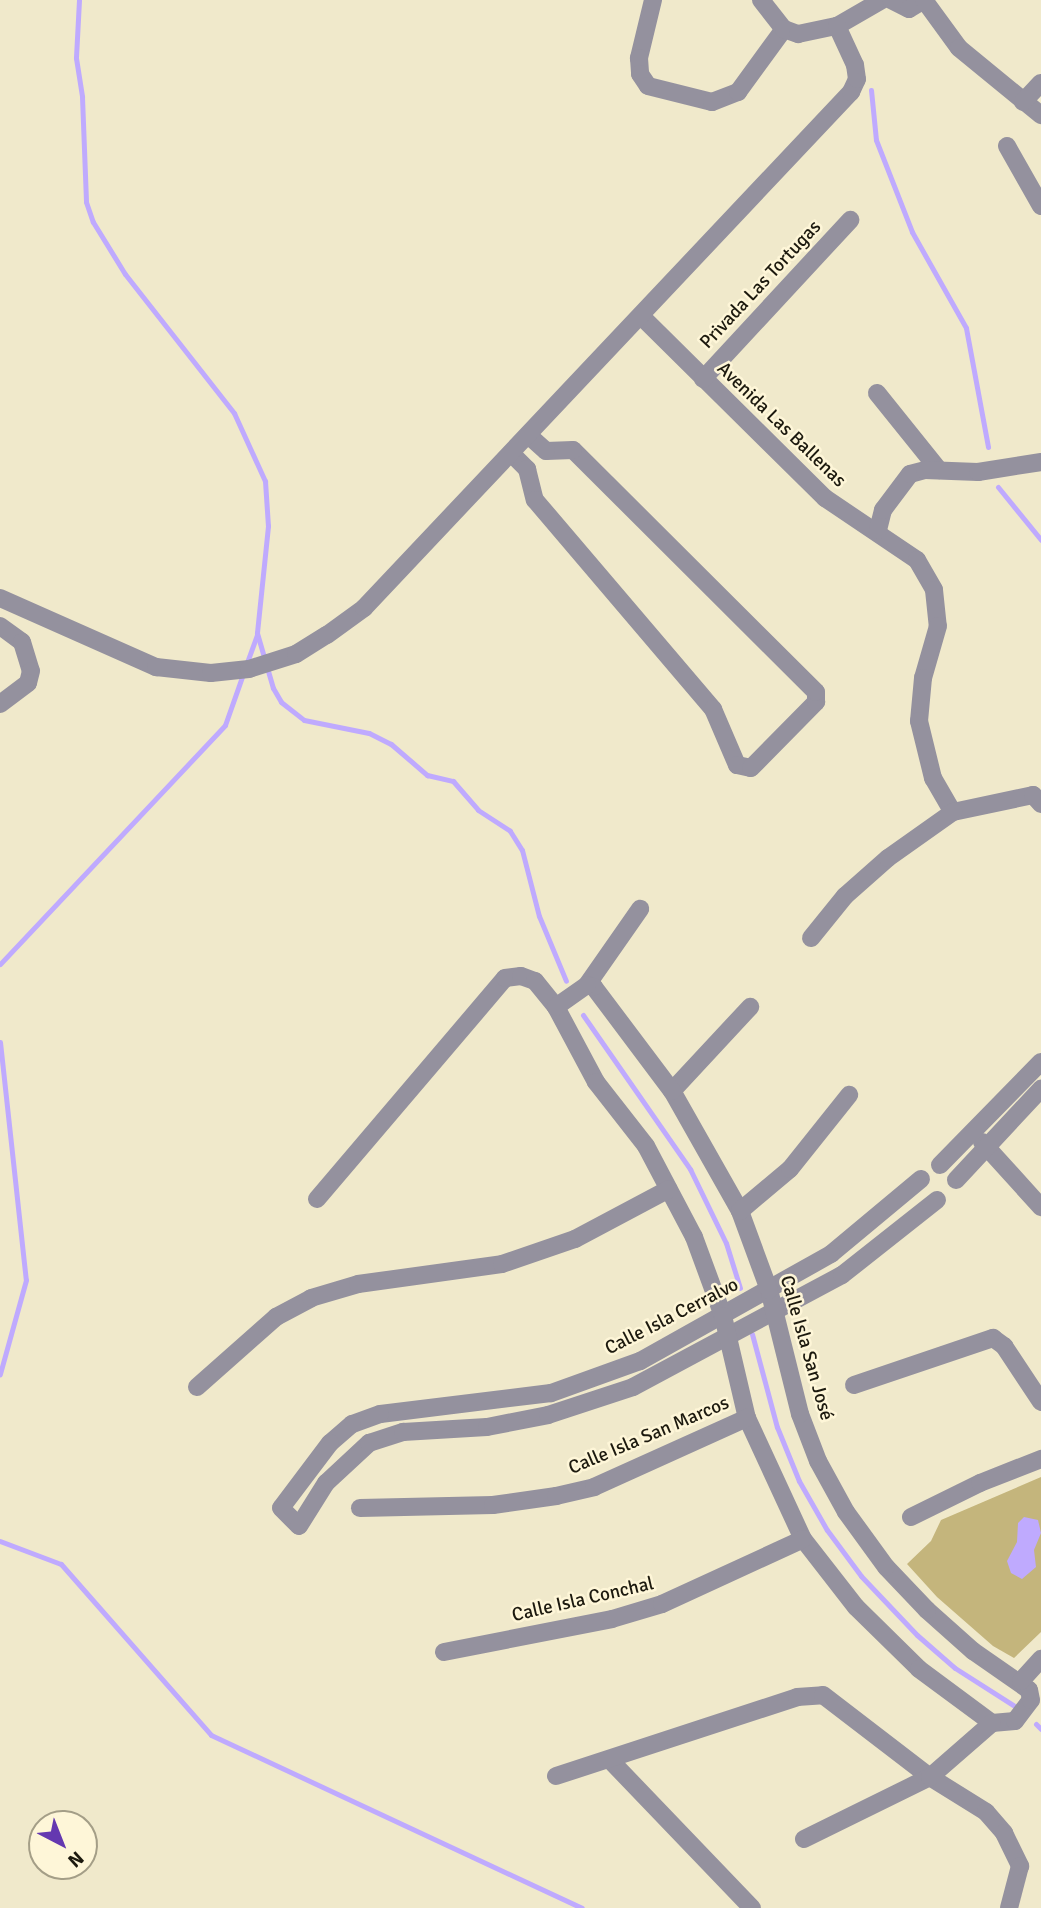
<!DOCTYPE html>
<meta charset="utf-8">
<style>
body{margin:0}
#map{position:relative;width:1041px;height:1908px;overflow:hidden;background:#f0e9cb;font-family:Signika,sans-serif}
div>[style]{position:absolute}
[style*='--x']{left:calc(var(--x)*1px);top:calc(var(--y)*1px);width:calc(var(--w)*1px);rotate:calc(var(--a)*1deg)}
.green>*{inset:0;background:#c4b57c}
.water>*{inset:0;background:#bfaafe}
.stream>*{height:5px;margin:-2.5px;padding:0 2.5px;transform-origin:2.5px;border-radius:2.5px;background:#bfaafe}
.minor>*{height:18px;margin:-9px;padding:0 9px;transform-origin:9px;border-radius:9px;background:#94919e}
span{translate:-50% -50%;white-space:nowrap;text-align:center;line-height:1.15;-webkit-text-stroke:5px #fef6d8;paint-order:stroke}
.street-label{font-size:19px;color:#1c190e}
.north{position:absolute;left:28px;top:1810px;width:70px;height:70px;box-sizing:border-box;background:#fef6d8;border:2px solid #a49e87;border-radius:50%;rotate:138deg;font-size:19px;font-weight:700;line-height:28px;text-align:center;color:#1c190e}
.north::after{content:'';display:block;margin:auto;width:24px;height:32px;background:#6438b0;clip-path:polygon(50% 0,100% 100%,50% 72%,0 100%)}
</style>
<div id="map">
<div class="green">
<div style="clip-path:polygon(1041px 1477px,1041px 1632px,1014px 1658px,993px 1646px,937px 1597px,907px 1564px,931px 1541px,941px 1520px)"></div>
</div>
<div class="water">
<div style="clip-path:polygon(1024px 1517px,1038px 1520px,1041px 1533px,1034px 1550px,1036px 1567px,1022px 1579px,1011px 1573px,1007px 1561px,1017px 1542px,1018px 1523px)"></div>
</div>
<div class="stream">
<div style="--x:79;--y:0;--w:58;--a:93"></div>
<div style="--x:76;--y:58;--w:39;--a:81"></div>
<div style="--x:82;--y:97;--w:105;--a:87.8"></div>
<div style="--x:86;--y:202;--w:21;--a:71"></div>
<div style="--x:93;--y:222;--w:61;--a:58.4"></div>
<div style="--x:125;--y:274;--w:177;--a:51.9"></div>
<div style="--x:234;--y:413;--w:75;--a:65.5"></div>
<div style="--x:265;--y:481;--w:45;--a:86.2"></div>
<div style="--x:268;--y:526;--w:108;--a:95.9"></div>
<div style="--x:257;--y:633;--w:57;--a:73.8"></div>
<div style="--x:273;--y:688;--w:16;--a:60"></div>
<div style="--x:281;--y:702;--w:29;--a:38"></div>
<div style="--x:304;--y:720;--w:66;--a:11.3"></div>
<div style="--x:369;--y:733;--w:25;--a:27"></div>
<div style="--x:391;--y:744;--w:48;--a:40.7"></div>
<div style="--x:427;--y:775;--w:27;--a:13"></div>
<div style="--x:453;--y:781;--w:38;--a:49"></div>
<div style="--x:478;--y:810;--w:38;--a:33"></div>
<div style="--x:510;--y:831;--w:22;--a:58"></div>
<div style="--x:522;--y:850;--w:68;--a:75.6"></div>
<div style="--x:539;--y:916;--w:70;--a:67.4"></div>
<div style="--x:871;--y:90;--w:50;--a:84.3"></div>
<div style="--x:876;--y:140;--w:99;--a:68.6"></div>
<div style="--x:912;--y:232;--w:110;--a:60.6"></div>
<div style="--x:966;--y:328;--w:121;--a:79.5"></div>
<div style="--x:998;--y:487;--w:68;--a:50.9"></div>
<div style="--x:246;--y:665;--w:32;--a:-70"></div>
<div style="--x:0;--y:964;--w:328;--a:-46.7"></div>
<div style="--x:225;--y:725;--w:54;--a:-70.6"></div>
<div style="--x:583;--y:1015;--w:188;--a:55.2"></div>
<div style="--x:690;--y:1169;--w:82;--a:64.1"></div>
<div style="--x:726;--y:1243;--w:47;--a:72.7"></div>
<div style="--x:0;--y:1042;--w:239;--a:83.8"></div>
<div style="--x:26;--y:1280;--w:98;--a:105.5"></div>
<div style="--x:752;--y:1334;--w:96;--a:75"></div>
<div style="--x:777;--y:1427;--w:58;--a:67.8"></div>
<div style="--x:799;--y:1481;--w:56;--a:60.3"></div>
<div style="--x:827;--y:1530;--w:57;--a:53.5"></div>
<div style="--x:861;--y:1576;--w:81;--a:46.5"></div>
<div style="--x:917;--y:1635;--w:50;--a:41"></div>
<div style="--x:955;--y:1668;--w:69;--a:32.5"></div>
<div style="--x:0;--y:1541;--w:65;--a:20.7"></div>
<div style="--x:61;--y:1564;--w:227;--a:48.7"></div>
<div style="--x:211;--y:1735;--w:409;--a:25"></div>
<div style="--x:1036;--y:1724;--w:7;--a:45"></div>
</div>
<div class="minor">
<div style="--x:653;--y:0;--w:60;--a:103.6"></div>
<div style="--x:639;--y:58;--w:16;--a:86"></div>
<div style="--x:640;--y:74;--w:14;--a:56"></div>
<div style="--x:648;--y:86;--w:66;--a:14"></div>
<div style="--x:712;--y:102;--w:28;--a:-21"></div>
<div style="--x:738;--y:92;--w:78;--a:-53.9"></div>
<div style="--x:761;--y:0;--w:37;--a:52"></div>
<div style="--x:784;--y:29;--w:15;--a:20"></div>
<div style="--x:798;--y:34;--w:40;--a:-12"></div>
<div style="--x:837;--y:26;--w:52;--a:-30"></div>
<div style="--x:891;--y:0;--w:20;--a:27"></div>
<div style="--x:909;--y:9;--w:17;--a:-31"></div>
<div style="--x:924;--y:0;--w:59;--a:53.9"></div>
<div style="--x:959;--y:48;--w:106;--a:39.3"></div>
<div style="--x:1023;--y:102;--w:26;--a:-47"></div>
<div style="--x:1007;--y:146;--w:69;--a:60.5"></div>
<div style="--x:641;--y:316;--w:259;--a:44.7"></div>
<div style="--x:825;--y:498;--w:111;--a:34"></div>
<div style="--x:917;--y:560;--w:34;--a:60"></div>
<div style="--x:934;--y:590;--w:36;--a:84"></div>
<div style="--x:938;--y:626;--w:54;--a:106.1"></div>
<div style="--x:923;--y:678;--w:43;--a:95.3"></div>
<div style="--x:919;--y:721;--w:59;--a:76.2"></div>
<div style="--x:933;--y:778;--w:39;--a:60"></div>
<div style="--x:953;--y:812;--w:82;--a:-12"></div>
<div style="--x:1033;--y:795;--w:12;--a:48"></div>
<div style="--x:703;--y:379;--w:217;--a:-47.2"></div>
<div style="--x:877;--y:393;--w:99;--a:51.2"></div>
<div style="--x:511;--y:453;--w:23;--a:45"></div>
<div style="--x:527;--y:469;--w:32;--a:76"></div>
<div style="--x:535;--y:500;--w:275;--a:49.6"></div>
<div style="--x:713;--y:709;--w:61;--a:66.8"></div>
<div style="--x:737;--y:765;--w:14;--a:12"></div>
<div style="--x:751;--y:768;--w:93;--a:-45.4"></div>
<div style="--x:816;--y:702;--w:10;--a:-90"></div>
<div style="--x:816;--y:692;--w:343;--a:-135.1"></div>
<div style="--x:573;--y:450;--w:27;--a:178"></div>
<div style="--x:546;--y:451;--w:24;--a:-138"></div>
<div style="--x:878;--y:530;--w:21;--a:-76"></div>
<div style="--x:883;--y:510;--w:45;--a:-53.1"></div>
<div style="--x:910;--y:474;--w:16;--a:-15"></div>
<div style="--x:925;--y:470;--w:53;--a:2.2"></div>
<div style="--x:978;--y:472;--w:64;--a:-9"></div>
<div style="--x:0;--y:598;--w:171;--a:23.9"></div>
<div style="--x:156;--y:667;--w:55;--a:6.2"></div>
<div style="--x:211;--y:673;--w:38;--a:-6"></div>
<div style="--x:249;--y:669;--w:49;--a:-17.7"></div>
<div style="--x:296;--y:654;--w:36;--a:-32"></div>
<div style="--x:327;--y:635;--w:46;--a:-36.1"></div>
<div style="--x:364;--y:608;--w:710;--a:-46.66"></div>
<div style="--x:851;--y:92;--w:14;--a:-65"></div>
<div style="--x:857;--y:79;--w:14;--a:-98"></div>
<div style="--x:855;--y:65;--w:43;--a:-114.8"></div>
<div style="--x:0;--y:626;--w:27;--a:36"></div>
<div style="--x:22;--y:642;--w:30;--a:73"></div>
<div style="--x:31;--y:671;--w:12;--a:104"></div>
<div style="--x:28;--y:683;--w:35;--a:143"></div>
<div style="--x:811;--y:938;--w:54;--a:-51"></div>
<div style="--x:845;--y:896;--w:57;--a:-41.5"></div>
<div style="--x:888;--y:858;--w:80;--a:-35.3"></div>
<div style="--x:587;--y:985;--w:93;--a:-55.1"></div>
<div style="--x:672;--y:1091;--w:115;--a:-47.1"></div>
<div style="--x:982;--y:1142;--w:88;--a:47.8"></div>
<div style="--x:940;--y:1165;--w:144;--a:-45.6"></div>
<div style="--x:921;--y:1179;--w:117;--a:140.2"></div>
<div style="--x:831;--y:1254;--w:219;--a:150.7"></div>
<div style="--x:640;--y:1361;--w:95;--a:160.2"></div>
<div style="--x:551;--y:1393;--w:172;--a:173"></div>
<div style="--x:380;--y:1414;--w:30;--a:160"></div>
<div style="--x:352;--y:1424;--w:29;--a:139"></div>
<div style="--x:330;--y:1443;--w:81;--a:127"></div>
<div style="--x:281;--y:1508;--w:25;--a:45"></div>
<div style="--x:299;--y:1526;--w:51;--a:-57.9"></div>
<div style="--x:326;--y:1483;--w:59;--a:-42.9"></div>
<div style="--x:369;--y:1443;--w:36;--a:-18"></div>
<div style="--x:403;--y:1432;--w:84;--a:-3.4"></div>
<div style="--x:487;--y:1427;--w:62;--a:-11.1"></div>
<div style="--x:548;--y:1415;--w:89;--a:-18.2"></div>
<div style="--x:633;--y:1387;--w:237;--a:-28.2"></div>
<div style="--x:842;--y:1275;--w:121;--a:-38.3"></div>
<div style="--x:956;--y:1180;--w:125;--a:-47"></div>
<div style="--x:317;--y:1199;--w:290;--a:-49.6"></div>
<div style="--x:505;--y:978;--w:16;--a:-7"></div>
<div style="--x:521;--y:976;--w:15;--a:20"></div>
<div style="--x:535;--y:981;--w:33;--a:51"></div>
<div style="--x:556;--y:1007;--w:85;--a:61.9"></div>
<div style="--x:596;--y:1082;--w:81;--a:52"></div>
<div style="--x:646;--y:1146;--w:103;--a:62.2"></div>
<div style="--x:694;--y:1237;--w:84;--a:69.8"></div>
<div style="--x:723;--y:1316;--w:105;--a:76.8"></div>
<div style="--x:747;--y:1418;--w:133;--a:65.2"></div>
<div style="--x:803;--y:1539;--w:86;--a:52.1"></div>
<div style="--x:856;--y:1607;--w:88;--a:44.5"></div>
<div style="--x:919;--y:1669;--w:91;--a:36.5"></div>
<div style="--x:992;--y:1723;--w:23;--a:-5"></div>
<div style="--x:1015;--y:1721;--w:26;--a:-53"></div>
<div style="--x:1031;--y:1700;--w:10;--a:-101"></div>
<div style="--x:1029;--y:1690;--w:68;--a:-145.1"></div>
<div style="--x:973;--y:1651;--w:62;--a:-138.3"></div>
<div style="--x:927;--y:1610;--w:59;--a:-133.6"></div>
<div style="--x:886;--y:1567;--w:68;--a:-126"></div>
<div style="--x:846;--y:1512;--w:58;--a:-118.8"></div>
<div style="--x:818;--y:1461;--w:50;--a:-111"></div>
<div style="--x:800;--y:1414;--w:128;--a:-104"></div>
<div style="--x:769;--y:1290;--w:84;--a:-110.2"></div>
<div style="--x:740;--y:1211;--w:138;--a:-119.5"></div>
<div style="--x:672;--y:1091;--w:130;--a:-126.9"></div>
<div style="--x:594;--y:987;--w:7;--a:-164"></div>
<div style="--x:587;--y:985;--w:38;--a:145"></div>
<div style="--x:740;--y:1211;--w:65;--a:-40"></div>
<div style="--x:790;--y:1169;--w:95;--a:-51.4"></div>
<div style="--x:854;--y:1385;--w:147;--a:-18.7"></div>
<div style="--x:993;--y:1338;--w:14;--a:36"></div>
<div style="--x:1004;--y:1346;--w:67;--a:56.5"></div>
<div style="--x:197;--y:1387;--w:106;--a:-41.5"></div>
<div style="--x:276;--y:1317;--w:40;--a:-28"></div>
<div style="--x:311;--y:1298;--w:49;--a:-16.6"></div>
<div style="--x:358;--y:1284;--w:145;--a:-7.9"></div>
<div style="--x:502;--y:1264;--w:77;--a:-18.9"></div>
<div style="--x:575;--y:1239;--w:106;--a:-28"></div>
<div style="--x:360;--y:1508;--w:133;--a:-1.3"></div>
<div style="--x:493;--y:1505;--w:64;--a:-8.1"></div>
<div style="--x:556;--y:1496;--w:39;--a:-13"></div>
<div style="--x:594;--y:1487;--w:168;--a:-24.3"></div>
<div style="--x:911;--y:1517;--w:77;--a:-26.2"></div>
<div style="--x:980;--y:1483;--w:66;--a:-21.5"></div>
<div style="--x:444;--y:1652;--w:171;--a:-11.1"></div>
<div style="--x:612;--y:1619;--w:52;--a:-16.7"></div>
<div style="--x:662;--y:1604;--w:155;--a:-24.7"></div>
<div style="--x:1021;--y:1681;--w:30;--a:-48"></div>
<div style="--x:610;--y:1760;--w:205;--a:46.2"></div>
<div style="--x:556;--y:1776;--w:254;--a:-18.1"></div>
<div style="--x:797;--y:1697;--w:26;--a:-4"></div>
<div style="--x:823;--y:1695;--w:135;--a:37.5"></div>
<div style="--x:930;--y:1777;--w:66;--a:32"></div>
<div style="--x:986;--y:1812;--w:28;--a:49"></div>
<div style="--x:1004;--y:1833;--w:37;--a:64"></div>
<div style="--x:1020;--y:1866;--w:43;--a:104.7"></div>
<div style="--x:804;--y:1839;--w:140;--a:-26.2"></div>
<div style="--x:930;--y:1777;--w:82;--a:-41.1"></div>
</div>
<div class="street-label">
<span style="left:761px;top:285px;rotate:-47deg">Privada Las Tortugas</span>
<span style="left:781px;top:425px;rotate:44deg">Avenida Las Ballenas</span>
<span style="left:672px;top:1317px;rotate:-27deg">Calle Isla Cerralvo</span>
<span style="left:806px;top:1348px;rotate:74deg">Calle Isla San José</span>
<span style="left:649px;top:1436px;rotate:-23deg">Calle Isla San Marcos</span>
<span style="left:583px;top:1600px;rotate:-13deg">Calle Isla Conchal</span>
</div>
<div class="north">N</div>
</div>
